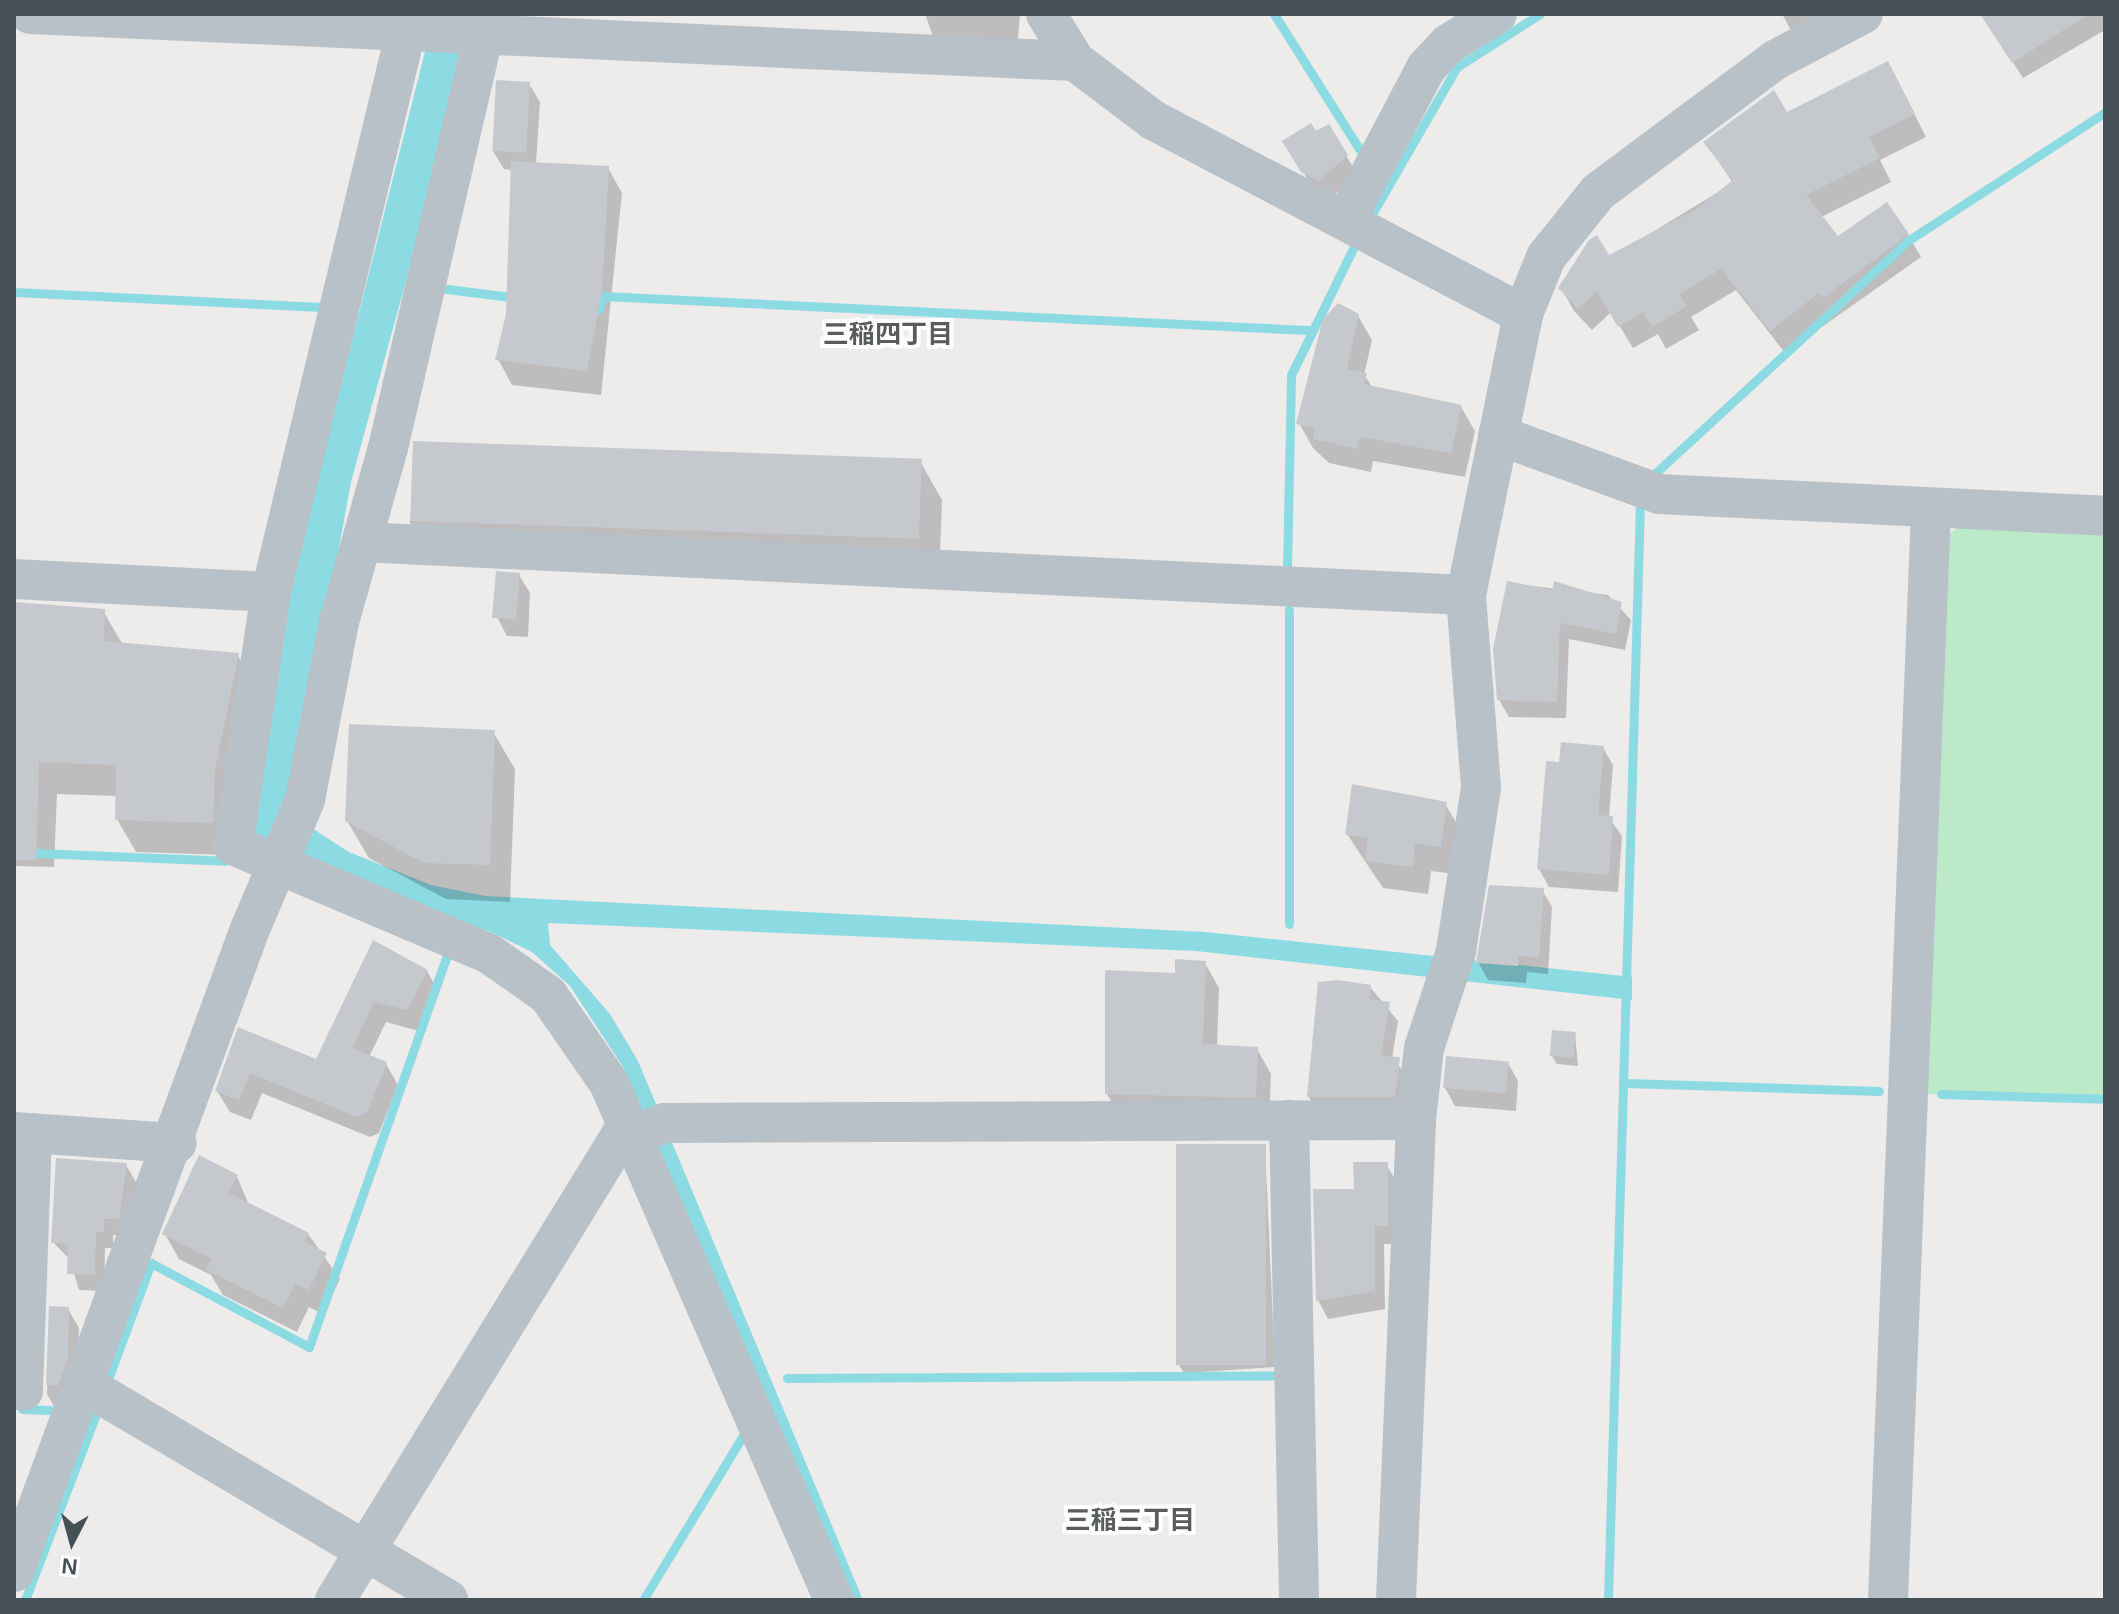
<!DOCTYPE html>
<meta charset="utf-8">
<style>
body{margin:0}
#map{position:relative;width:2119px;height:1614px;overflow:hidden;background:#eeebeb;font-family:Helvetica,"Noto Sans JP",sans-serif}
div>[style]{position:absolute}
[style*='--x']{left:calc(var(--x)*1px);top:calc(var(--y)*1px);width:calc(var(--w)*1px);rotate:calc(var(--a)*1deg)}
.green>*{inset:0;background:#bce9c8}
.water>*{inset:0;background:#8cdbe3}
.shadow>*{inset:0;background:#0003}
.stream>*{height:9px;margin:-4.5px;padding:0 4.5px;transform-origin:4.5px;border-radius:4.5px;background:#8cdbe3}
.building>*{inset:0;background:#c5c9ce;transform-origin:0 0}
.minor>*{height:40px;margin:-20px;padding:0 20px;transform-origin:20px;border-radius:20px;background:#b7c1c7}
span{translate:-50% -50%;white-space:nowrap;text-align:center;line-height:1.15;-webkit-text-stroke:8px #fff;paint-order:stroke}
.neighbourhood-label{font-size:26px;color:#595c5f;font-weight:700}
.frame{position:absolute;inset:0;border:16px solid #455057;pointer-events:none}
.north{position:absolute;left:32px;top:1502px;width:80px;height:80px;-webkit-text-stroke:6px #fff;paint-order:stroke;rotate:186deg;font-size:22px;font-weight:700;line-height:32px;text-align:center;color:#455057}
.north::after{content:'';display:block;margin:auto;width:28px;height:36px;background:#455057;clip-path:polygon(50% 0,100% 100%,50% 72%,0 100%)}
</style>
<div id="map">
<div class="green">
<div style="clip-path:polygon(1959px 526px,2105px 531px,2105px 1099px,1927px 1094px,1950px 534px)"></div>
</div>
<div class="water">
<div style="clip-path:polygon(433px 20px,467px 58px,351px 482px,293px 799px,307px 825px,349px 852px,431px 885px,485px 896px,1205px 932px,1632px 977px,1632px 1000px,1196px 951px,548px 923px,550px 945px,610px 1014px,638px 1061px,863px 1600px,855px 1600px,623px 1067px,570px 986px,532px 952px,493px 933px,245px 841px,281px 621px)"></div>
</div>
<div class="shadow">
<div style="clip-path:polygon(925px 14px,1020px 14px,1017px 49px,934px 39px)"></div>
<div style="clip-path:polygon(1782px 14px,1838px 14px,1799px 45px)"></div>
<div style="clip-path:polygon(1982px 14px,2105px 14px,2105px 30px,2023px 78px)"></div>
<div style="clip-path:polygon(529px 84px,540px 102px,536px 164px,608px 168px,622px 193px,601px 395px,512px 385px,498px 359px,508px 314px,512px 170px,504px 169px,493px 151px)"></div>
<div style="clip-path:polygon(1900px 86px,1926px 137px,1880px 160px,1891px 182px,1821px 217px,1838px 239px,1908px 235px,1921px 257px,1785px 353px,1736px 290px,1691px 317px,1699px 330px,1666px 349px,1658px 334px,1633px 348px,1611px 312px,1592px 330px,1574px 311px,1561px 288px,1733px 183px,1706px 143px)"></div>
<div style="clip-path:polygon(1329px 126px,1357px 174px,1330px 199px,1314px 190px,1285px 141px)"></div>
<div style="clip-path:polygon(1358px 316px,1372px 340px,1364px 375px,1373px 388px,1461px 407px,1475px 431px,1465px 477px,1373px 461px,1371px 472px,1329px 463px,1313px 448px,1299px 423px)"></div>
<div style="clip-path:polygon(921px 463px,942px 500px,939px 582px,430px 558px,409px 521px)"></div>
<div style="clip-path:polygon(519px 575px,530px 593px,528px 637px,507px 636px,497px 617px)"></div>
<div style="clip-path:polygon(1508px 583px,1608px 595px,1631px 620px,1625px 650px,1569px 639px,1566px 718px,1509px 717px,1499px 700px)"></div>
<div style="clip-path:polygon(14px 604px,103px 611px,123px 645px,237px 654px,256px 687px,231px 855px,136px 852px,117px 819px,117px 796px,57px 794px,54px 867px,14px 866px)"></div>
<div style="clip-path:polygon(493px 732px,515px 769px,510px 902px,446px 899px,369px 858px,347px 821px)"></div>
<div style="clip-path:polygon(1603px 748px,1613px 765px,1609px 818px,1622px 836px,1618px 892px,1549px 887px,1539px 869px,1561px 764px)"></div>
<div style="clip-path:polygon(1445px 804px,1462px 832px,1456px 874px,1431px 871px,1428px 894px,1383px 888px,1347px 834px)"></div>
<div style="clip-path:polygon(1542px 890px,1552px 907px,1548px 974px,1527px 972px,1526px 983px,1488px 980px,1478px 962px)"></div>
<div style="clip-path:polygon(374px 943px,427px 971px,439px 993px,419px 1031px,386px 1022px,369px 1057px,386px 1064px,398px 1085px,379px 1133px,370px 1137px,262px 1093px,251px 1120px,230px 1112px,217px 1091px,240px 1030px,317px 1062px)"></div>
<div style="clip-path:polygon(1205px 963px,1219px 988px,1217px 1047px,1257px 1049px,1271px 1074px,1269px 1122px,1122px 1119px,1107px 1094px,1177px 975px)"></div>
<div style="clip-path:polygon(1370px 987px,1398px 1021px,1392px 1059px,1408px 1076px,1404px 1113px,1319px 1114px,1309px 1097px)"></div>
<div style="clip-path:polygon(1575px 1034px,1578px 1066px,1557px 1064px,1552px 1056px)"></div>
<div style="clip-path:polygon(1508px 1063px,1518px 1081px,1516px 1111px,1455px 1106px,1445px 1088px)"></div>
<div style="clip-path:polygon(1265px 1146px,1275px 1367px,1184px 1373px,1179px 1365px)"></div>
<div style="clip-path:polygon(1386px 1164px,1397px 1183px,1398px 1244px,1384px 1244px,1385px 1309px,1328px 1319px,1318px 1300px,1356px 1191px)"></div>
<div style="clip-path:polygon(126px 1165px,136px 1182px,128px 1235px,113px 1235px,113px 1248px,105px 1248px,104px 1291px,79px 1290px,70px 1260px,53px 1242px)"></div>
<div style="clip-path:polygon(237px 1177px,249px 1205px,308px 1234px,340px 1279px,323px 1314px,309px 1307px,297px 1332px,223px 1295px,211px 1275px,179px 1259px,165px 1234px)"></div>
<div style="clip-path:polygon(51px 1308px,68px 1309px,79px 1328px,77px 1378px,57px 1412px,47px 1394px)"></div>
</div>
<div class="stream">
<div style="--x:1274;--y:14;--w:161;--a:57.7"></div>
<div style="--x:1372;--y:214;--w:170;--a:-60"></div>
<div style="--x:1457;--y:67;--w:98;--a:-32.6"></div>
<div style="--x:439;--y:288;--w:80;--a:7.2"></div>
<div style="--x:14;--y:292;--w:308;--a:2.8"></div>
<div style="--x:589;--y:307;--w:10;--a:11"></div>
<div style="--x:599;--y:309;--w:14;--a:-73"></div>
<div style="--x:603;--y:296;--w:707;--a:2.76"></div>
<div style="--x:1650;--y:478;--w:352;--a:-42.6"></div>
<div style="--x:1909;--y:240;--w:234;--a:-33.1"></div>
<div style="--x:1287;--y:568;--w:193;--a:-88.8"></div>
<div style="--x:1291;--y:375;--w:150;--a:-63.9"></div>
<div style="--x:1289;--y:610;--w:314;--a:90"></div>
<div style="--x:14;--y:852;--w:211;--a:2.4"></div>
<div style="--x:1625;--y:1083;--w:254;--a:1.8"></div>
<div style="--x:1941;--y:1094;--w:164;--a:1.7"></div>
<div style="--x:787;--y:1378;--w:496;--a:-0.3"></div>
<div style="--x:107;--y:1382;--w:127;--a:-69.7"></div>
<div style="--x:151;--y:1263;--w:179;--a:28"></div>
<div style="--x:309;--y:1347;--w:422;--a:-70.6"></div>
<div style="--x:22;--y:1409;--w:28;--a:2"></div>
<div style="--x:25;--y:1600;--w:204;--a:-69.1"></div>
<div style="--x:643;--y:1600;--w:200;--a:-58.7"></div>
<div style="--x:1608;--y:1600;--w:1098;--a:-88.33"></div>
</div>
<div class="building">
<div style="clip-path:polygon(1980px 14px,2089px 14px,2012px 63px)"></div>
<div style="clip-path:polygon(1888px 61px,1915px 114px,1869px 137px,1880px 158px,1806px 195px,1838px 236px,1887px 202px,1909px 234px,1823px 298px,1819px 293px,1770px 331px,1721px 269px,1679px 294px,1687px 306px,1652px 327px,1643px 312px,1618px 327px,1597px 291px,1578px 309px,1558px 288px,1589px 240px,1597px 235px,1609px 255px,1695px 210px,1733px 180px,1703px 142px,1774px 90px,1787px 112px)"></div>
<div style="left:496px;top:80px;width:34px;height:71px;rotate:3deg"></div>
<div style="clip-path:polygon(1311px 123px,1316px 131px,1329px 124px,1348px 155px,1319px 181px,1301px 172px,1282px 141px)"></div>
<div style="clip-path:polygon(511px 161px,609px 166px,602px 291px,587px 371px,495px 360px,506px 314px)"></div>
<div style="clip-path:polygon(1338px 303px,1359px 314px,1347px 369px,1367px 373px,1364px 384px,1462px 405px,1451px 453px,1360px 437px,1357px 449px,1313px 439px,1315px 428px,1296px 424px,1323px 319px)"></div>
<div style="left:413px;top:441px;width:509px;height:80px;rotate:2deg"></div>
<div style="left:496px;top:571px;width:24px;height:47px;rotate:5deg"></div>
<div style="clip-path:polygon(1507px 581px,1552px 590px,1554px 581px,1622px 602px,1616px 634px,1560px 623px,1557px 702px,1497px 700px,1493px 649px)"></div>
<div style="clip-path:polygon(14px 602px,105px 609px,104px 641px,239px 653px,215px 770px,213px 823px,115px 820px,116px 765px,39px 762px,36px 860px,14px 860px)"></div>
<div style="clip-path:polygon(349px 724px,495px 730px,490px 865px,424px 863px,345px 821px)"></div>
<div style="clip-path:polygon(1561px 742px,1604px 746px,1598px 815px,1613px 816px,1609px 875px,1537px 869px,1546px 761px,1559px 762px)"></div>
<div style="clip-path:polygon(1352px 784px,1447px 802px,1441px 847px,1415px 843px,1413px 867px,1365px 861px,1368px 838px,1345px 835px)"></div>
<div style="clip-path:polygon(1489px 885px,1544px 888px,1539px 957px,1518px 956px,1518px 966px,1476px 963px)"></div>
<div style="clip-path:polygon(373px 940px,428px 970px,407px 1010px,374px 1002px,352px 1048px,387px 1062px,368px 1111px,357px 1117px,250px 1073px,239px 1100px,215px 1091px,238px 1027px,316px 1059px)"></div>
<div style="clip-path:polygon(1175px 959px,1206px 961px,1203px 1044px,1258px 1047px,1256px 1098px,1105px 1094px,1105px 970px,1175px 973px)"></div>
<div style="clip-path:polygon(1338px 980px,1371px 985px,1370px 999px,1390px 1002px,1381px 1056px,1400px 1057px,1395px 1097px,1307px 1097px,1318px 982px)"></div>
<div style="left:1552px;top:1030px;width:24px;height:26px;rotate:5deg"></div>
<div style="left:1446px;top:1056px;width:63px;height:32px;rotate:5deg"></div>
<div style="left:1176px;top:1144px;width:90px;height:221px"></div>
<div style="clip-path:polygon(199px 1155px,238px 1175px,229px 1193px,309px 1233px,305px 1242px,327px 1253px,309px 1290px,295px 1284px,283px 1308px,206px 1270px,212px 1259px,162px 1234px)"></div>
<div style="clip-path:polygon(56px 1158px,127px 1163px,119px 1219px,104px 1219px,104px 1232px,96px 1232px,95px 1275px,67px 1274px,68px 1244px,51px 1243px)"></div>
<div style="clip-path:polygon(1353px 1162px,1388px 1162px,1388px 1226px,1375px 1226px,1375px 1291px,1316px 1301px,1313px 1189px,1354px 1189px)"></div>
<div style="clip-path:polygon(49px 1306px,69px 1307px,68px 1358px,58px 1386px,46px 1385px)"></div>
</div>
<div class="minor">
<div style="--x:30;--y:14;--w:1046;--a:2.58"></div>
<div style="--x:1046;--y:14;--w:55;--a:58.3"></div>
<div style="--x:1075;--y:61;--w:98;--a:37.1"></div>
<div style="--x:1153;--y:120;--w:418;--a:27.7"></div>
<div style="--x:1347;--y:218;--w:170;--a:-62.2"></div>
<div style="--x:1426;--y:68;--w:33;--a:-47"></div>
<div style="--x:1448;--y:44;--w:57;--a:-31.5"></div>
<div style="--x:1498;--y:435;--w:171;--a:20.1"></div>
<div style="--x:1659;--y:494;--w:447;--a:2.8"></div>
<div style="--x:362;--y:542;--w:1105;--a:2.75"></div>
<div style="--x:14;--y:579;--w:257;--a:2.9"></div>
<div style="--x:271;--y:592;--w:594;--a:-76.48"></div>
<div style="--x:271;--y:592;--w:256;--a:98.5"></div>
<div style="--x:233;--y:845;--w:277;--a:23"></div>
<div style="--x:488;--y:953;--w:73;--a:35"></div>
<div style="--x:548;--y:995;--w:107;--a:55.3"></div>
<div style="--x:609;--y:1083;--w:564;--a:66.48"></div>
<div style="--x:1289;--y:1120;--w:480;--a:88.8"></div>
<div style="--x:14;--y:1132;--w:163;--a:3.9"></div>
<div style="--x:630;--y:1137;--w:38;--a:-22"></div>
<div style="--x:665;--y:1123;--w:751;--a:-0.23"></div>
<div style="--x:85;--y:1385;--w:422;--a:30.6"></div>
<div style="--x:23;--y:1391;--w:258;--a:-88"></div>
<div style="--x:14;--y:1572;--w:685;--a:-69.85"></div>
<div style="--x:250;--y:929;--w:140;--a:-66.9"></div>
<div style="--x:305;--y:800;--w:181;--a:-79.2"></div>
<div style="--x:339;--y:622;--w:181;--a:-74.3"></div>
<div style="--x:388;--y:448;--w:445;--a:-77"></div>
<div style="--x:335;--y:1600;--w:555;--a:-58.4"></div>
<div style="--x:1396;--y:1600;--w:480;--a:-87.6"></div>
<div style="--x:1416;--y:1120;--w:72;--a:-83.7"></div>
<div style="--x:1424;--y:1048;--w:102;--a:-71.7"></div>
<div style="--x:1456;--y:951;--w:166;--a:-81.3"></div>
<div style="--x:1481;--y:787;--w:193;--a:-94.5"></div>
<div style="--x:1466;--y:595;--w:287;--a:-78.5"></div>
<div style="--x:1523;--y:314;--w:61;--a:-68"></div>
<div style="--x:1546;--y:257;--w:83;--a:-51.3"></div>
<div style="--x:1598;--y:192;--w:221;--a:-36.7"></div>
<div style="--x:1775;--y:60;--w:99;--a:-27.6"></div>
<div style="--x:1888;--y:1600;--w:1089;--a:-87.74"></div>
</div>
<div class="neighbourhood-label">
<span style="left:888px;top:335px">三稲四丁目</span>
<span style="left:1130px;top:1521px">三稲三丁目</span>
</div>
<div class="frame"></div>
<div class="north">N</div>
</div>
